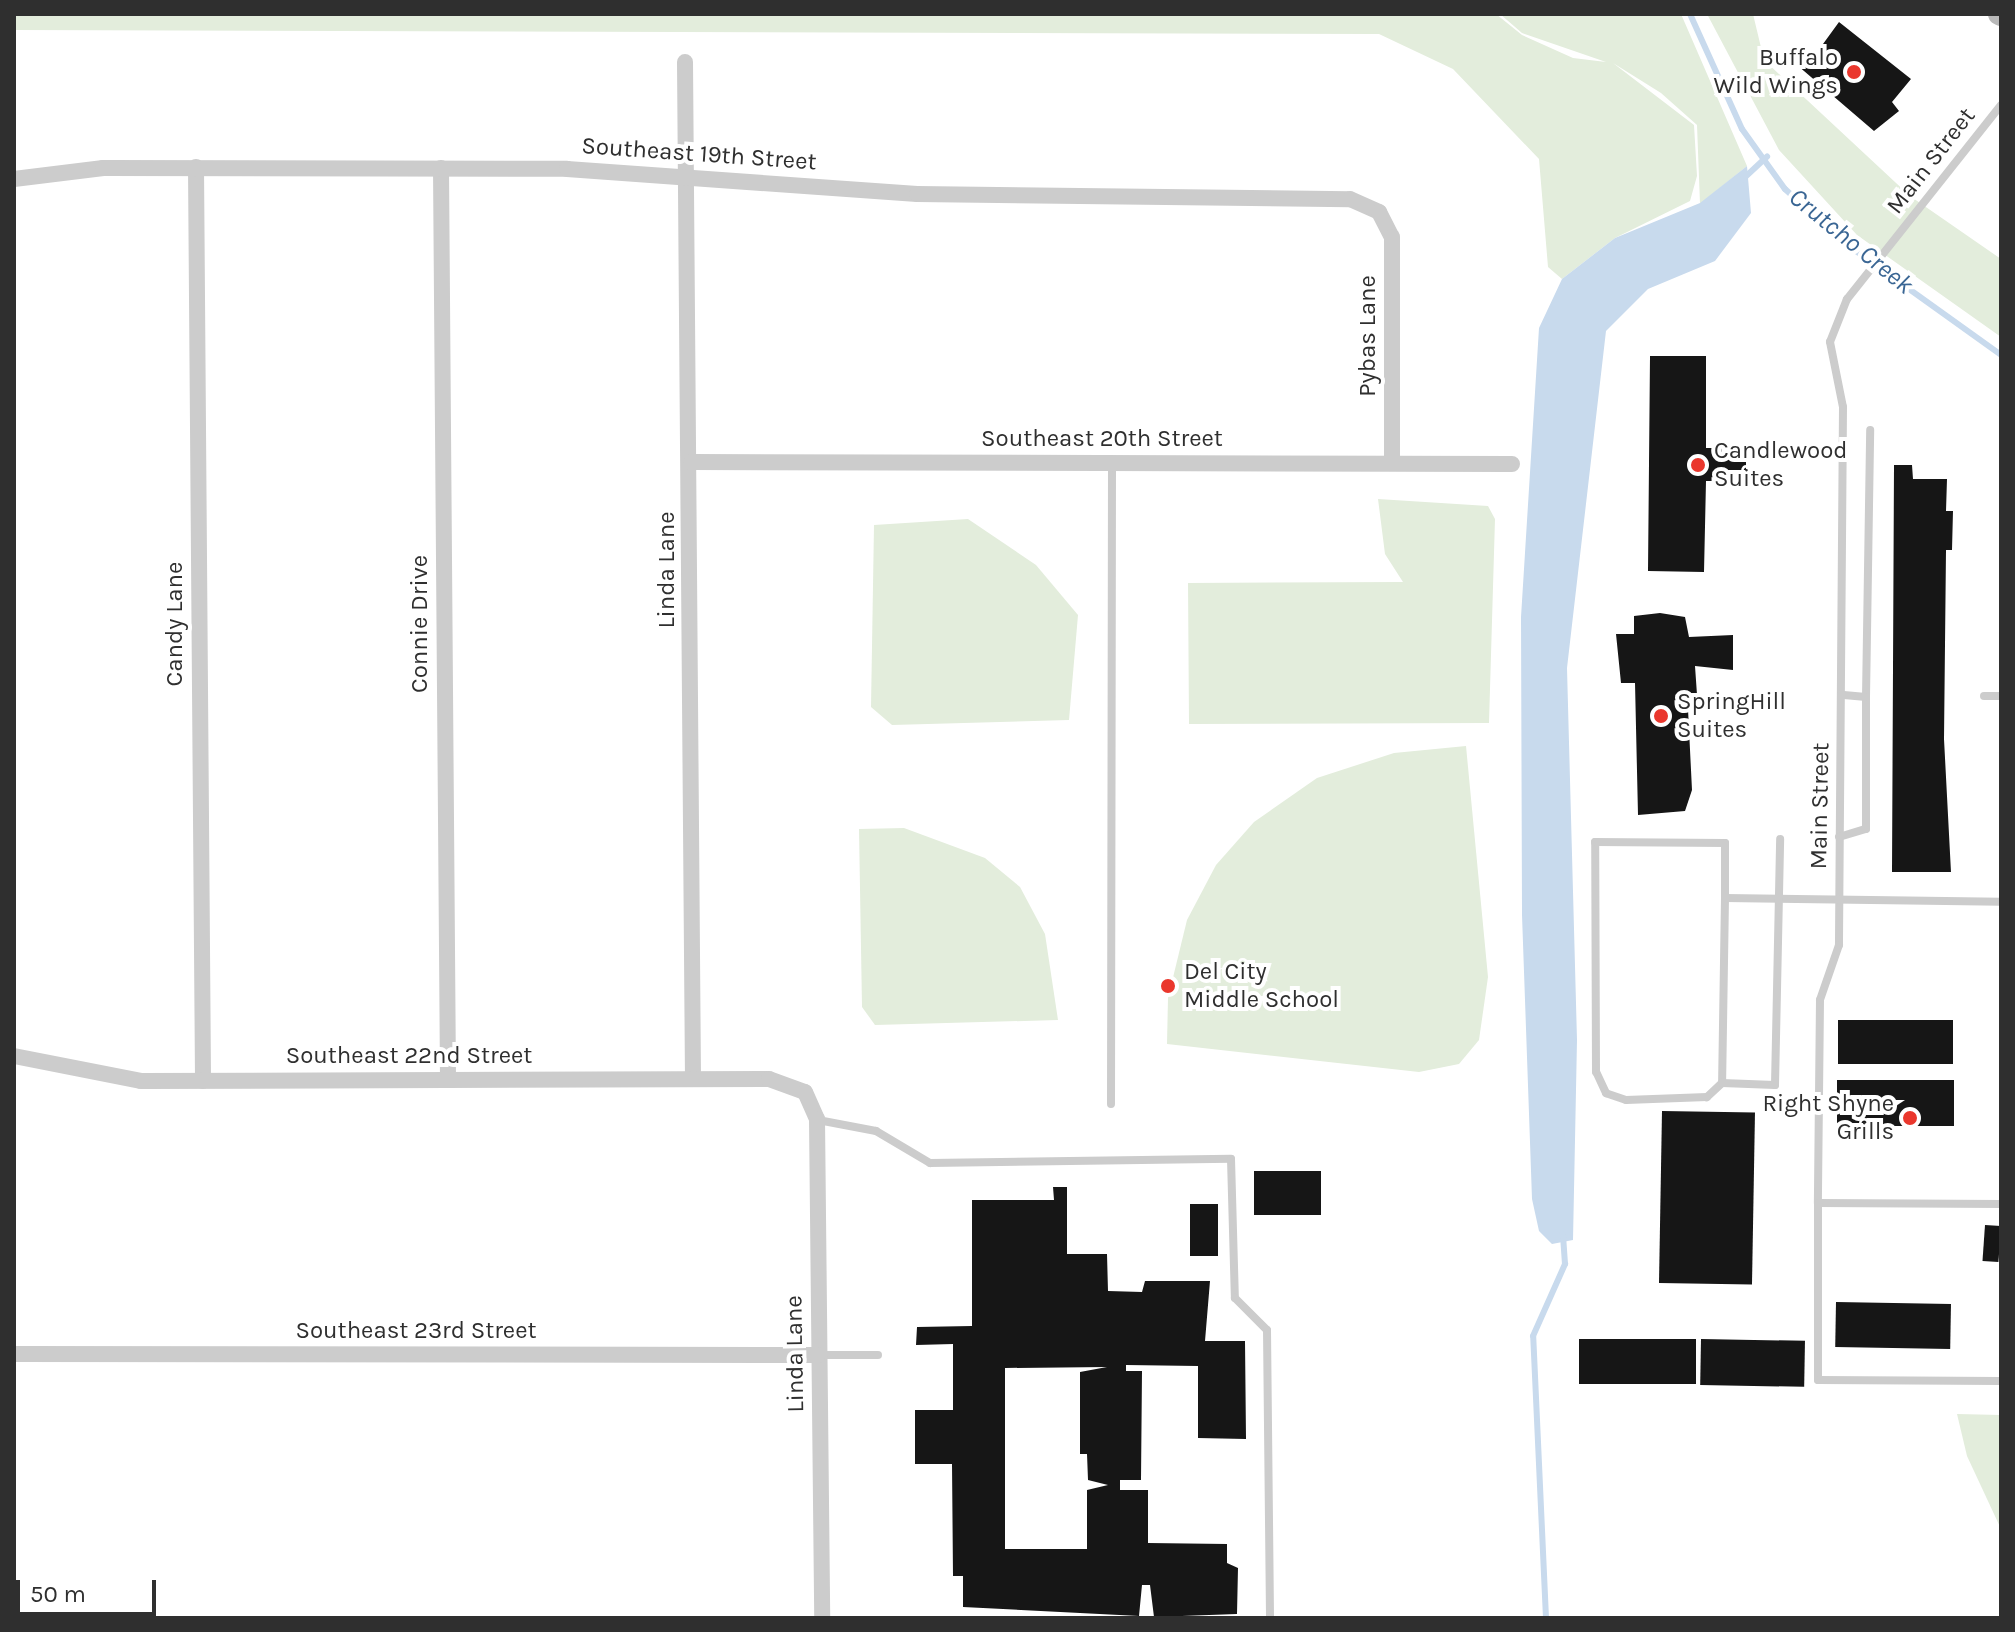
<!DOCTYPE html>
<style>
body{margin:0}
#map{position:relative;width:2015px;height:1632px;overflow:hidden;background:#fff;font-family:Karla,sans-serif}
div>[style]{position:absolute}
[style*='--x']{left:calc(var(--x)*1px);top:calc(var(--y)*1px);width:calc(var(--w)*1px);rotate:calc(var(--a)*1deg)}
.green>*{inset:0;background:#e3eddc}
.water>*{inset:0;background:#c8daed}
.stream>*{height:6px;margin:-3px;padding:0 3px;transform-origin:3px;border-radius:3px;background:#c8daed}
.building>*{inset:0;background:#161616;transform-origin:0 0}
.lane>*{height:8px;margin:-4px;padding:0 4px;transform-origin:4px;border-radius:4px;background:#ccc}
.street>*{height:16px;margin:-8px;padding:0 8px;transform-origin:8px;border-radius:8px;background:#ccc}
.secondary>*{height:22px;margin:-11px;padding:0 11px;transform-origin:11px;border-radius:11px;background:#b9b9b9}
.dots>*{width:22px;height:22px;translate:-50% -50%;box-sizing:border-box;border:4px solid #fff;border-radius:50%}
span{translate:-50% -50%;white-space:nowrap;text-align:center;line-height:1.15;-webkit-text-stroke:8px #fff;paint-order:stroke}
.poi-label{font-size:24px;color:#2f2f2f}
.right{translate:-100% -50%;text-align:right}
.left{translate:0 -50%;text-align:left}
.street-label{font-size:24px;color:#2f2f2f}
.water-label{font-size:26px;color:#3a6694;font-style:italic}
.frame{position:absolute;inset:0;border:16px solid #2f2f2f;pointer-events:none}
.scale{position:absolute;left:16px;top:1580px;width:140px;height:36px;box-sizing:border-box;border:4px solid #2f2f2f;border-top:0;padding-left:10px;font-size:24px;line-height:28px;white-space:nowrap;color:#2f2f2f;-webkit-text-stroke:6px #fff;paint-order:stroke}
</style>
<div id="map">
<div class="green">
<div style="clip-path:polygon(14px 14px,1496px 14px,1522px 35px,1573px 58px,1606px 62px,1522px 33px,1500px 14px,1681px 14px,1747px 166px,1700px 204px,1697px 125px,1661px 93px,1613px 63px,1694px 125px,1697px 176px,1690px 201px,1615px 238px,1562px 279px,1548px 267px,1539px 159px,1453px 69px,1379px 34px,14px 30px)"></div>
<div style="clip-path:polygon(1707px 14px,1753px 14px,1764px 60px,1910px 196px,2001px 259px,2001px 337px,1857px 235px,1779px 150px)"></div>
<div style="clip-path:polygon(1378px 499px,1488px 506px,1495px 519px,1489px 723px,1189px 724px,1188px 583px,1403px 582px,1385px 554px)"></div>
<div style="clip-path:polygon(968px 519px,1036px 565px,1078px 615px,1069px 720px,892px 725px,871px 707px,874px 525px)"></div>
<div style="clip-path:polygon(1466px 746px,1488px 977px,1479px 1040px,1459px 1064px,1419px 1072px,1167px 1044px,1168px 998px,1187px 920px,1216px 865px,1254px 822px,1317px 778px,1394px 753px)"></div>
<div style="clip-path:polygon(904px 828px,985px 858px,1020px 887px,1045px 934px,1058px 1020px,875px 1025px,862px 1007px,859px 829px)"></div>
<div style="clip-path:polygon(1957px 1414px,2001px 1415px,2001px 1529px,1967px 1456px)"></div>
</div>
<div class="water">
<div style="clip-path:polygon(1747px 166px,1751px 213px,1715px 261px,1648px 289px,1606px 331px,1567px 668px,1577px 1040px,1573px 1240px,1552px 1244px,1539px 1231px,1532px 1199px,1522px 915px,1521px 617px,1539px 328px,1562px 279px,1615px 238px,1700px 203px)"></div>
</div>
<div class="stream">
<div style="--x:1690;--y:14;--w:126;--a:65.7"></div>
<div style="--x:1742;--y:129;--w:74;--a:54.4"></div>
<div style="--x:1785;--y:189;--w:77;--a:42.4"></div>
<div style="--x:1842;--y:241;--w:196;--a:35.6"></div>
<div style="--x:1743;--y:179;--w:33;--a:-43"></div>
<div style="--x:1546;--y:1618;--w:282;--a:-92.6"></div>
<div style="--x:1533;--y:1336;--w:79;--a:-66"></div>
<div style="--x:1565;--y:1264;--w:30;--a:-94"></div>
</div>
<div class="building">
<div style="clip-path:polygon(1839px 22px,1911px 79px,1892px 102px,1899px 111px,1874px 131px,1797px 65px,1808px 50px,1815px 55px)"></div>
<div style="clip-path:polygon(1650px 356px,1706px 356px,1706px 448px,1746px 448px,1746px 481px,1706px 481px,1704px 572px,1648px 571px)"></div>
<div style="clip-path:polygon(1894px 465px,1912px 465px,1913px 479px,1947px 479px,1946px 511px,1953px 511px,1952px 550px,1946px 550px,1944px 739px,1951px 872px,1892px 872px)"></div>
<div style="clip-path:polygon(1660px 613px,1685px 617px,1689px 637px,1733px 635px,1733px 670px,1695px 666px,1698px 709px,1688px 709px,1692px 790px,1685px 811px,1638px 815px,1635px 683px,1621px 683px,1616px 634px,1634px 634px,1634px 616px)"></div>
<div style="left:1838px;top:1020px;width:115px;height:44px"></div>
<div style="left:1837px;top:1080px;width:117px;height:46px"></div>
<div style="left:1662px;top:1111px;width:93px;height:172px;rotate:1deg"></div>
<div style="left:1254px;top:1171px;width:67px;height:44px"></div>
<div style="clip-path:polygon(evenodd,1053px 1187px,1067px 1187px,1067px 1254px,1107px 1254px,1108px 1291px,1142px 1292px,1145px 1281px,1210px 1281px,1205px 1341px,1245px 1341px,1246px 1439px,1198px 1438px,1198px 1366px,1126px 1365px,1126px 1371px,1142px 1371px,1141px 1480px,1120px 1480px,1120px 1490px,1148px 1490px,1148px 1543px,1227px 1544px,1227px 1563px,1238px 1568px,1237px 1614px,1154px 1617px,1150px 1585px,1142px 1585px,1139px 1616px,963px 1607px,963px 1576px,953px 1576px,952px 1464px,915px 1464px,915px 1410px,953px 1410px,953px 1344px,916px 1345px,917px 1327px,972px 1326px,972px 1200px,1054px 1200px,1053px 1187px,1107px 1367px,1080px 1372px,1080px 1454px,1087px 1454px,1088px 1480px,1108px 1485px,1087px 1490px,1087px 1549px,1005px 1549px,1005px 1368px,1107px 1367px)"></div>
<div style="left:1190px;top:1204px;width:28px;height:52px"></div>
<div style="left:1985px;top:1225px;width:16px;height:36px;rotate:4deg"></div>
<div style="left:1836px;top:1302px;width:115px;height:45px;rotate:1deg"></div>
<div style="left:1579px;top:1339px;width:117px;height:45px"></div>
<div style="left:1701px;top:1339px;width:104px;height:46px;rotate:1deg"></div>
</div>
<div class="lane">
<div style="--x:2001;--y:105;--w:248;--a:128.4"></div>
<div style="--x:1847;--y:299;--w:46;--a:111.6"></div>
<div style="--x:1830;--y:342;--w:66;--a:78.7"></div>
<div style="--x:1843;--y:407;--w:538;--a:90.43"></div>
<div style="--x:1839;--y:945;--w:58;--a:109.1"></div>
<div style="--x:1820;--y:1000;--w:203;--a:90.6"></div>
<div style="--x:1818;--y:1203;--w:177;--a:90"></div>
<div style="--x:1818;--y:1380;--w:183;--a:0.3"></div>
<div style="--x:1984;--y:696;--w:17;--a:0"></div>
<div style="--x:1866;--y:697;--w:267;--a:-89.1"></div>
<div style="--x:1839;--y:837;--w:28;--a:-17"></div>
<div style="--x:1866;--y:829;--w:132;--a:-90"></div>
<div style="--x:1866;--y:697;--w:25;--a:-175"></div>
<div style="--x:1725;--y:898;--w:185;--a:90.9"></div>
<div style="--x:1722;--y:1083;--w:21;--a:137"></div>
<div style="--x:1707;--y:1097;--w:81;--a:177.9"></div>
<div style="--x:1626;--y:1100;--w:21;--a:-161"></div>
<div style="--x:1606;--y:1093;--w:23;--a:-115"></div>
<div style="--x:1596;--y:1072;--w:230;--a:-90.2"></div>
<div style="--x:1595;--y:842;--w:130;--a:0.4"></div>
<div style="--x:1725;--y:843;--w:55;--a:90"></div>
<div style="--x:1725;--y:898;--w:276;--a:0.8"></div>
<div style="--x:1722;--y:1083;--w:53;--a:2.2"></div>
<div style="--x:1775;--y:1085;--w:246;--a:-88.8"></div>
<div style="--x:1111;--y:1104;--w:641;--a:-89.91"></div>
<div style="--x:818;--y:1120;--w:59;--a:10.7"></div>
<div style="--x:876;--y:1131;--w:63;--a:30.7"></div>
<div style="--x:930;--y:1163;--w:301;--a:-0.8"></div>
<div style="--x:1231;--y:1159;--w:139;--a:88.4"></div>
<div style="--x:1235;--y:1298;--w:45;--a:45"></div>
<div style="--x:1267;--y:1330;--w:288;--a:89.4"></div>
<div style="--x:1818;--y:1203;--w:183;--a:0.3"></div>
<div style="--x:819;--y:1355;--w:59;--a:0"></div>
</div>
<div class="street">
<div style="--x:685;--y:62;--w:1017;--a:89.55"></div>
<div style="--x:196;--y:167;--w:914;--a:89.56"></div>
<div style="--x:441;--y:168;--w:912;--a:89.56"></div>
<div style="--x:14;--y:179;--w:90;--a:-7"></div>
<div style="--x:103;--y:168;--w:464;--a:0.1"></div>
<div style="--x:567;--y:169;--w:351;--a:4.1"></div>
<div style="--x:917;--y:194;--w:433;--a:0.7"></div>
<div style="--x:1350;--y:199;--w:32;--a:24"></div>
<div style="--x:1379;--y:212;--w:28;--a:63"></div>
<div style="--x:1392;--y:237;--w:226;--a:90"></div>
<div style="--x:691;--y:462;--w:821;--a:0.14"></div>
<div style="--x:14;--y:1056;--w:129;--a:11.1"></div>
<div style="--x:141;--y:1081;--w:628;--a:-0.18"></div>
<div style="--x:769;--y:1079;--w:38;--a:20"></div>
<div style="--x:805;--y:1092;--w:30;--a:66"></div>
<div style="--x:817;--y:1119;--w:499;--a:89.4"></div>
<div style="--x:14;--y:1354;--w:804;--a:0.07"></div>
</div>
<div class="secondary">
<div style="--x:1999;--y:14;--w:2;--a:27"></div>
</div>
<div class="dots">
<div style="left:1854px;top:72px;background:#ea372d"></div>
<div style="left:1698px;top:465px;background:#ea372d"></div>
<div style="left:1661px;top:716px;background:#ea372d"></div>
<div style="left:1168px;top:986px;background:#ea372d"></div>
<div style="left:1910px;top:1118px;background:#ea372d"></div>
</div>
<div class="poi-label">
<span class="right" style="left:1838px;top:72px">Buffalo<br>Wild Wings</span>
<span class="left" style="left:1714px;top:465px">Candlewood<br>Suites</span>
<span class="left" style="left:1677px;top:716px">SpringHill<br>Suites</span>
<span class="left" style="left:1184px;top:986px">Del City<br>Middle School</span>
<span class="right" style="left:1894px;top:1118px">Right Shyne<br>Grills</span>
</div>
<div class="street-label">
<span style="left:699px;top:154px;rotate:4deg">Southeast 19th Street</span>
<span style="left:1931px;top:161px;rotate:-52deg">Main Street</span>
<span style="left:1368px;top:336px;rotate:-90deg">Pybas Lane</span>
<span style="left:1102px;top:439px">Southeast 20th Street</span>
<span style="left:667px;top:570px;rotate:-90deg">Linda Lane</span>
<span style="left:175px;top:624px;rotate:-90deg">Candy Lane</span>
<span style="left:420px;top:624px;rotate:-90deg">Connie Drive</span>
<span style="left:1820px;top:806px;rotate:-89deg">Main Street</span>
<span style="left:409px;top:1056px">Southeast 22nd Street</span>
<span style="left:416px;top:1331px">Southeast 23rd Street</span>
<span style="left:795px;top:1354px;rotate:-91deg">Linda Lane</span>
</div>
<div class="water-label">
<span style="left:1851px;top:241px;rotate:39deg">Crutcho Creek</span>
</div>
<div class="frame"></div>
<div class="scale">50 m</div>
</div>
